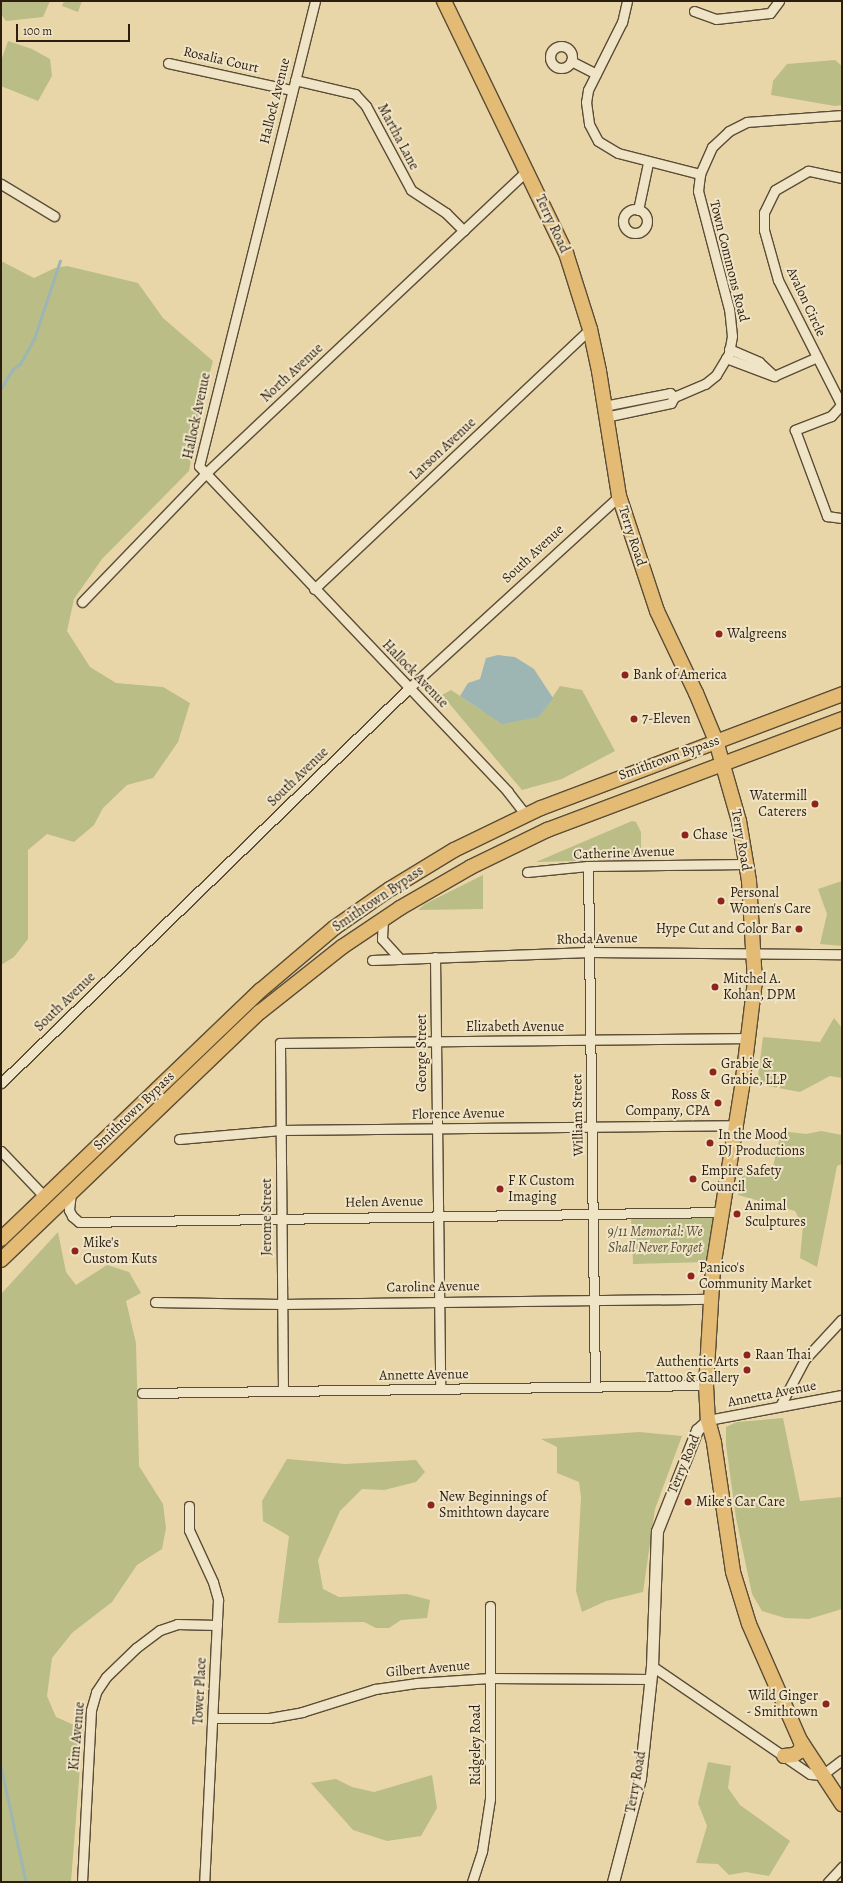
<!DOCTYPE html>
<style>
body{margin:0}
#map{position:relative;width:843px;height:1883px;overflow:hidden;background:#e8d6a9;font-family:Alegreya,serif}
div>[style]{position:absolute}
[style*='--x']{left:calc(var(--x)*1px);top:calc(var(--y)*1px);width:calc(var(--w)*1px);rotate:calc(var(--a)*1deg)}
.green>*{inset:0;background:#babd85}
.water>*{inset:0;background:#9db6b4}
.stream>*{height:2.5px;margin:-1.25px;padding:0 1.25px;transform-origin:1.25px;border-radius:1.25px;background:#9db6b4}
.roads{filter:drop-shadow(1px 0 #5b4c36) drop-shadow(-1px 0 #5b4c36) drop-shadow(0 1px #5b4c36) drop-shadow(0 -1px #5b4c36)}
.minor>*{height:9px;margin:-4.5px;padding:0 4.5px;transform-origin:4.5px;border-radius:4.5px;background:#f0e4c7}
.minor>.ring{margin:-4.5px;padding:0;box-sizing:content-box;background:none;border:9px solid #f0e4c7;border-radius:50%}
.tertiary>*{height:11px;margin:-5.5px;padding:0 5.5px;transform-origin:5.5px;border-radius:5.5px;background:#f0e4c7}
.primary>*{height:14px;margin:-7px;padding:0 7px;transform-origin:7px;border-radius:7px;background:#e4bb74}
.trunk>*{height:14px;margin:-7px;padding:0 7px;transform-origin:7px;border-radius:7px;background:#e4bb74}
.dots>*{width:11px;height:11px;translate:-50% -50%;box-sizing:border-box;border:2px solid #f0e4c7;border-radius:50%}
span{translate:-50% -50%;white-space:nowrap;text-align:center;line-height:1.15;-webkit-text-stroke:4px #f0e4c7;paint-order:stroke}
.street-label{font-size:14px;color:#2c1e10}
.poi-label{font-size:14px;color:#2c1e10}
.left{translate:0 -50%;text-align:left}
.right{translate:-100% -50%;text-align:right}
.park-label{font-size:14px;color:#574e33;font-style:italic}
.frame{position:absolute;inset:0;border:2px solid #2c1e10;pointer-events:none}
.scale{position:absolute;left:16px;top:24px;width:114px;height:18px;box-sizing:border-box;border:2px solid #2c1e10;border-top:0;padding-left:5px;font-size:12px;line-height:14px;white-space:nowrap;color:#2c1e10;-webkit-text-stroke:3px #f0e4c7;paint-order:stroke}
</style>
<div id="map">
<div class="green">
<div style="clip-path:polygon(1px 1px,50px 1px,43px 17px,6px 21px,1px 14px)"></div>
<div style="clip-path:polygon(64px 1px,82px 1px,78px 12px,62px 6px)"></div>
<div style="clip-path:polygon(8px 41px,32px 49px,50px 59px,52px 76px,38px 101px,1px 86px,1px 61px)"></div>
<div style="clip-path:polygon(835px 60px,842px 66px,842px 105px,835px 106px,771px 95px,773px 81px,787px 64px)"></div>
<div style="clip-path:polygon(1px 261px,34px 278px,55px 268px,67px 266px,138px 283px,163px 318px,213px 361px,201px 405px,189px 471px,102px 559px,74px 599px,67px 631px,90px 667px,116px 683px,163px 687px,190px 703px,178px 742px,153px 778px,127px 785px,103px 808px,94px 825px,74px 842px,47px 834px,28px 850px,28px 939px,14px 957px,1px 965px)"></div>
<div style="clip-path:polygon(560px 686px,582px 690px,615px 751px,562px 779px,522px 790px,442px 695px,451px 690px,481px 710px,539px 717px)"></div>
<div style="clip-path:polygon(632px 821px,636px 822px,641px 832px,641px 859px,536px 862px)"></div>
<div style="clip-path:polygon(483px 875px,483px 909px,418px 910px,425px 904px)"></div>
<div style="clip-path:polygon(842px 881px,842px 946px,820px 944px,827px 914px,818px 889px)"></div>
<div style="clip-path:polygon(834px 1018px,842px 1028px,842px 1078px,830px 1076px,800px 1092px,757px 1084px,763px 1037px,820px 1042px)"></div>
<div style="clip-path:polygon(781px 1131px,806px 1134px,821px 1131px,842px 1135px,842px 1164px,837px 1166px,817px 1267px,800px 1258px,803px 1226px,795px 1211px,738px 1195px,744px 1168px,772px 1171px)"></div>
<div style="clip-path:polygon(631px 1217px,715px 1218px,707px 1262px,633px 1264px)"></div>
<div style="clip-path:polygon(58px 1232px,66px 1272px,76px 1285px,107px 1265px,129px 1272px,141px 1293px,126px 1301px,136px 1343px,139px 1466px,163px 1504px,166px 1528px,162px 1549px,137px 1565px,112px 1602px,72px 1633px,52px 1658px,47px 1696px,56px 1717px,83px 1729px,71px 1882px,1px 1882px,1px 1294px)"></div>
<div style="clip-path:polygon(783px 1418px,800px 1501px,842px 1497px,842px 1609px,809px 1619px,785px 1618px,762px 1611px,752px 1594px,736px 1518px,726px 1445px,726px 1427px,737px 1422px)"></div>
<div style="clip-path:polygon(639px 1432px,682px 1436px,655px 1509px,643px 1592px,606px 1601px,582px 1612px,576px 1591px,581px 1497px,579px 1482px,557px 1473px,557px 1447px,541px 1439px)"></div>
<div style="clip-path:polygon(287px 1459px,345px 1464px,416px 1460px,425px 1472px,416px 1482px,384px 1490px,362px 1489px,340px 1511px,318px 1560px,323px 1589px,339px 1597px,407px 1594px,430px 1600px,427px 1618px,401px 1620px,389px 1628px,376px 1628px,364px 1622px,278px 1623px,289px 1536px,263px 1521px,262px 1501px)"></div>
<div style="clip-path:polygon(708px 1762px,731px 1766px,728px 1788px,740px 1805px,790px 1841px,769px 1876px,746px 1872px,729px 1875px,718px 1864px,696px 1863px,707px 1826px,698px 1803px)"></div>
<div style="clip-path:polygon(432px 1775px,437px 1808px,421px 1836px,387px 1841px,353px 1830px,311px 1783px,336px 1779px,352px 1787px,374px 1792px)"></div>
</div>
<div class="water">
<div style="clip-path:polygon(498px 655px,515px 657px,534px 669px,553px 698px,539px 717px,502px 724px,460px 696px,468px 683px,480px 679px,486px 658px)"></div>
</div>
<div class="stream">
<div style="--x:1;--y:388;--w:22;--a:-58"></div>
<div style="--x:13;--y:369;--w:9;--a:-36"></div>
<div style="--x:20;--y:364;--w:29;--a:-61"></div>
<div style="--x:34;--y:339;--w:82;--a:-71.6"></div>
<div style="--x:1;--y:1766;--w:119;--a:77.8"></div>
</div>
<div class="roads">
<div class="minor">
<div style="--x:315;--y:1;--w:479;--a:104"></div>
<div style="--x:199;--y:466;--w:449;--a:46.5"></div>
<div style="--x:508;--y:792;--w:29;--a:52"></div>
<div style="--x:627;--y:1;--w:22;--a:103"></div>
<div style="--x:622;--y:22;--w:76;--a:116.6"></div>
<div style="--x:588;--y:90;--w:12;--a:99"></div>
<div style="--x:586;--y:102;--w:22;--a:82"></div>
<div style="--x:589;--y:124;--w:19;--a:62"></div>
<div style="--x:598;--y:141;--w:23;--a:31"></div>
<div style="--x:618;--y:153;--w:85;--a:14.4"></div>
<div style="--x:694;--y:11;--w:23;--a:20"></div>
<div style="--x:716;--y:19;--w:54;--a:-6.3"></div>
<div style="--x:770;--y:13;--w:15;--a:-53"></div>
<div class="ring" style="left:550px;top:46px;width:13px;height:13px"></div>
<div style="--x:571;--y:61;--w:28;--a:27"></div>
<div style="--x:168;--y:63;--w:127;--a:12.3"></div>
<div style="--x:295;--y:80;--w:62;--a:13.1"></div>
<div style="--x:355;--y:94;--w:16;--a:47"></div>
<div style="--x:366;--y:106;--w:95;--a:61.8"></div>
<div style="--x:411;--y:190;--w:42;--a:33.3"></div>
<div style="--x:446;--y:213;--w:25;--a:45"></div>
<div style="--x:842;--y:178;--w:35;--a:-168"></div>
<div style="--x:808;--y:171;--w:38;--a:150"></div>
<div style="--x:775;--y:190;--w:25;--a:116"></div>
<div style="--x:764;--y:213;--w:17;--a:90"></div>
<div style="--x:764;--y:230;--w:52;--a:74.4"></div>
<div style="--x:778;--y:280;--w:141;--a:63.1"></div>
<div style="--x:1;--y:184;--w:62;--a:31.1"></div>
<div class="ring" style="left:623px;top:209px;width:15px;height:15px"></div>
<div style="--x:638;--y:210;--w:48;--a:-78"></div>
<div style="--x:729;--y:349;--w:33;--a:23"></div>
<div style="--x:759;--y:362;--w:21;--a:43"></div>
<div style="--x:726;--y:358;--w:51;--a:20.6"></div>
<div style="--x:774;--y:376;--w:47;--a:-23.8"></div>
<div style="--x:841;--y:405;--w:15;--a:132"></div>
<div style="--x:831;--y:416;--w:39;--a:159"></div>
<div style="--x:795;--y:430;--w:92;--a:69.6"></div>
<div style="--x:827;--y:516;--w:15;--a:8"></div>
<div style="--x:604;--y:406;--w:67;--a:-11.1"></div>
<div style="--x:670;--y:393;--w:6;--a:45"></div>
<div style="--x:605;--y:417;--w:67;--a:-12"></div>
<div style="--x:671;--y:403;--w:7;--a:-63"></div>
<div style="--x:674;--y:397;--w:34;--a:-23"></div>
<div style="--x:705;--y:384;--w:14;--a:-39"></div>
<div style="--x:716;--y:375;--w:26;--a:-59"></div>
<div style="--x:729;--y:353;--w:17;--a:-80"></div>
<div style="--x:732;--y:336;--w:27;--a:-96"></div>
<div style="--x:729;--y:309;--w:122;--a:-104.7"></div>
<div style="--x:698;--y:191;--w:17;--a:-83"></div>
<div style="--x:700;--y:174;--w:30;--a:-66"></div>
<div style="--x:712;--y:147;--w:23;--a:-43"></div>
<div style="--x:729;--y:131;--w:20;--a:-27"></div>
<div style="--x:747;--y:122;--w:95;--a:-4.2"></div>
<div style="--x:314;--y:589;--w:379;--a:-43.3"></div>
<div style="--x:82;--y:602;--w:178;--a:-46.1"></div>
<div style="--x:205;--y:474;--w:442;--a:-43.3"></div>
<div style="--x:588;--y:866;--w:521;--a:89.23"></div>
<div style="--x:527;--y:872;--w:61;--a:-5.6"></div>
<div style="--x:588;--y:866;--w:158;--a:-0.7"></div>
<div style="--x:383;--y:919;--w:20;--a:93"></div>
<div style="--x:382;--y:939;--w:25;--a:48"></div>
<div style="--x:435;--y:957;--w:432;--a:89.3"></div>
<div style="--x:372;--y:960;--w:218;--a:-2.1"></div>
<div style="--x:590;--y:952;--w:252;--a:0.5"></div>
<div style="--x:1;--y:1083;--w:568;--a:-44.07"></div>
<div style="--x:409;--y:688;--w:285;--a:-42.4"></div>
<div style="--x:179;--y:1139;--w:102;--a:-5"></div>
<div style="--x:281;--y:1130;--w:456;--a:-0.6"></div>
<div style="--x:1;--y:1151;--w:64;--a:46.3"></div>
<div style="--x:71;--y:1193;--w:17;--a:97"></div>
<div style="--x:69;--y:1210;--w:7;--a:63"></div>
<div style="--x:72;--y:1216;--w:9;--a:41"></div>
<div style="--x:79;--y:1222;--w:644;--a:-0.89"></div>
<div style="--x:155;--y:1302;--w:126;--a:0.9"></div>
<div style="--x:281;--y:1304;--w:431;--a:-0.7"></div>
<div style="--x:283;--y:1390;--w:347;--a:-90.5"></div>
<div style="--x:280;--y:1043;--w:469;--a:-0.6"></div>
<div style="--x:142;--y:1393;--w:564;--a:-0.81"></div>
<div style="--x:780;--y:1406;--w:53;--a:-62"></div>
<div style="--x:805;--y:1359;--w:54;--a:-47.2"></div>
<div style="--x:708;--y:1420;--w:136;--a:-10.6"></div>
<div style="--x:189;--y:1506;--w:24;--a:90"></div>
<div style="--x:189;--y:1530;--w:57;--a:65.2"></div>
<div style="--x:213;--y:1582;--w:19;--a:74"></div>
<div style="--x:218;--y:1600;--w:282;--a:92.8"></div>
<div style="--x:652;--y:1666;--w:191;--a:34.4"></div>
<div style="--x:810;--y:1774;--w:12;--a:5"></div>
<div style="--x:822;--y:1775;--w:25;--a:-37"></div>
<div style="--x:213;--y:1718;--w:56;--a:0"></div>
<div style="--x:269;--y:1718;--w:34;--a:-10"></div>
<div style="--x:302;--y:1712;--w:77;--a:-17.5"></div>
<div style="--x:375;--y:1689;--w:41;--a:-8.3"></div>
<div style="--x:416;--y:1683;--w:74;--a:-3.9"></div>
<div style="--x:490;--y:1678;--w:160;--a:0.4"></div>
<div style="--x:82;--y:1882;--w:172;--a:-87"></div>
<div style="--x:91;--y:1710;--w:19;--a:-74"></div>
<div style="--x:96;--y:1692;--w:18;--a:-56"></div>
<div style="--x:106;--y:1677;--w:42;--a:-44"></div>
<div style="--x:136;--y:1648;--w:30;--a:-37"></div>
<div style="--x:160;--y:1630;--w:18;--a:-19"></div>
<div style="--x:177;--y:1624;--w:40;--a:1.4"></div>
<div style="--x:472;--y:1882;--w:33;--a:-72"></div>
<div style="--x:482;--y:1851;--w:53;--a:-81.3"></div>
<div style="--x:490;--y:1799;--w:193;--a:-90"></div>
<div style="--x:828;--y:1882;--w:21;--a:-47"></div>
</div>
<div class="tertiary">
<div style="--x:613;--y:1882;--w:107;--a:-75.4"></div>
<div style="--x:640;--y:1778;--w:113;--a:-83.9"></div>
<div style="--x:652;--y:1666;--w:135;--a:-87.9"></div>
<div style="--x:657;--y:1531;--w:109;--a:-68.4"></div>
<div style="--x:697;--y:1430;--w:15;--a:-42"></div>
</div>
<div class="primary">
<div style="--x:444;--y:1;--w:280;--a:64.2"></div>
<div style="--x:566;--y:253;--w:80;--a:72.5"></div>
<div style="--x:590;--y:329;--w:43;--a:77.9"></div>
<div style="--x:599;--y:371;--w:127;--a:80.9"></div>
<div style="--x:619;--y:496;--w:121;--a:71.7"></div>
<div style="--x:657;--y:611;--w:91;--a:64.6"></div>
<div style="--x:696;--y:693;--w:52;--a:67.4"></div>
<div style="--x:716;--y:741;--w:83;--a:74"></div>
<div style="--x:739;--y:821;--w:61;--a:80.5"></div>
<div style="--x:749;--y:881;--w:100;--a:86.6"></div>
<div style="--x:755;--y:981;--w:107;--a:97"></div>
<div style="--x:742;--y:1087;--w:183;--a:99.1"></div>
<div style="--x:713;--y:1268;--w:117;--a:93.4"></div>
<div style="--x:706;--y:1385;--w:35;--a:87"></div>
<div style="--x:708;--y:1420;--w:24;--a:75"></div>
<div style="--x:714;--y:1443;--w:130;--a:81.6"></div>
<div style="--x:733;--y:1572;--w:54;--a:72.9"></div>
<div style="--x:749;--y:1624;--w:127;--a:66.3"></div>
<div style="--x:800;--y:1740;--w:77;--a:56.7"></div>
<div style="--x:784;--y:1756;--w:10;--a:-6"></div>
<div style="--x:794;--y:1755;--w:7;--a:-34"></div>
<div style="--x:800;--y:1751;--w:8;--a:-76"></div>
</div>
<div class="trunk">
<div style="--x:1;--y:1239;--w:360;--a:-43.8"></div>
<div style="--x:261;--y:990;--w:96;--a:-40.3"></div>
<div style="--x:334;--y:928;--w:68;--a:-34.9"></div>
<div style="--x:390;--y:889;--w:75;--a:-31.4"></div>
<div style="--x:454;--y:850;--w:97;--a:-25.8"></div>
<div style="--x:541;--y:808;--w:322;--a:-20.7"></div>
<div style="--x:1;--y:1260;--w:359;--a:-43.8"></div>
<div style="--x:260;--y:1012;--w:105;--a:-38.4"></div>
<div style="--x:342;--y:947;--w:70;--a:-33.9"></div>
<div style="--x:400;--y:908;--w:82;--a:-30"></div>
<div style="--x:471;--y:867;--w:85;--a:-26"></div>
<div style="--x:547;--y:830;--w:315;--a:-20.6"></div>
</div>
</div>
<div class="dots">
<div style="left:719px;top:634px;background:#8f2418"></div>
<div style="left:625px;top:675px;background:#8f2418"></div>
<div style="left:634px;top:719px;background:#8f2418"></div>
<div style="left:815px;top:804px;background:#8f2418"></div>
<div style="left:685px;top:835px;background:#8f2418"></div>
<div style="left:721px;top:901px;background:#8f2418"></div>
<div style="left:799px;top:929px;background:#8f2418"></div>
<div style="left:715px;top:987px;background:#8f2418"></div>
<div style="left:713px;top:1072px;background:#8f2418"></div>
<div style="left:718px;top:1103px;background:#8f2418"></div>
<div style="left:710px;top:1143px;background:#8f2418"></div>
<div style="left:693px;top:1179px;background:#8f2418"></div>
<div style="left:500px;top:1189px;background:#8f2418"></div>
<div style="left:737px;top:1214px;background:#8f2418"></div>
<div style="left:75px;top:1251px;background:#8f2418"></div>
<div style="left:691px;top:1276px;background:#8f2418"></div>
<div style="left:747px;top:1355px;background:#8f2418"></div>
<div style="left:747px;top:1370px;background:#8f2418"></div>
<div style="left:688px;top:1502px;background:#8f2418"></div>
<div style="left:431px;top:1505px;background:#8f2418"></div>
<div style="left:826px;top:1704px;background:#8f2418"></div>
</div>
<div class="street-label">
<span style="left:221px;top:60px;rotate:13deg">Rosalia Court</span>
<span style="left:275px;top:101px;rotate:-76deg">Hallock Avenue</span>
<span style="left:398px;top:137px;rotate:62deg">Martha Lane</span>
<span style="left:552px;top:224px;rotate:65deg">Terry Road</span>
<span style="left:729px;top:261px;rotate:76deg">Town Commons Road</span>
<span style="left:806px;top:302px;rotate:65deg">Avalon Circle</span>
<span style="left:292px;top:373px;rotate:-43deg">North Avenue</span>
<span style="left:197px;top:416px;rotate:-78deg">Hallock Avenue</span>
<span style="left:443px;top:449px;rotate:-43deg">Larson Avenue</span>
<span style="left:632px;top:536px;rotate:72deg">Terry Road</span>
<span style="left:533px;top:554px;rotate:-43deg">South Avenue</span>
<span style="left:415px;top:674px;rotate:46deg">Hallock Avenue</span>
<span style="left:669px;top:758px;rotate:-20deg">Smithtown Bypass</span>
<span style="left:298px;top:777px;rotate:-44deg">South Avenue</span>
<span style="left:741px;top:840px;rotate:80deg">Terry Road</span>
<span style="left:624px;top:853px;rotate:-2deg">Catherine Avenue</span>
<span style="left:378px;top:899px;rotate:-34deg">Smithtown Bypass</span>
<span style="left:597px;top:939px;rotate:-1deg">Rhoda Avenue</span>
<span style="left:65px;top:1002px;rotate:-44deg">South Avenue</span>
<span style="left:515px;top:1027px">Elizabeth Avenue</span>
<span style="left:422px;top:1053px;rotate:-90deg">George Street</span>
<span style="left:134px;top:1111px;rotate:-44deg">Smithtown Bypass</span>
<span style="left:458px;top:1114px;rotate:-1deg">Florence Avenue</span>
<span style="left:578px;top:1115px;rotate:-91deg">William Street</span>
<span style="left:384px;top:1202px;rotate:-1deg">Helen Avenue</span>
<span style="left:267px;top:1217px;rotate:-90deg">Jerome Street</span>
<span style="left:433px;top:1287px;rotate:-1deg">Caroline Avenue</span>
<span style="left:424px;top:1375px;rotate:-1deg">Annette Avenue</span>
<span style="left:772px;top:1394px;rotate:-11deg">Annetta Avenue</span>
<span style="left:684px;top:1464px;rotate:-67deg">Terry Road</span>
<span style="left:428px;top:1669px;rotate:-5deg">Gilbert Avenue</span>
<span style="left:200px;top:1691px;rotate:-87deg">Tower Place</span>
<span style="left:77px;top:1736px;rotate:-85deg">Kim Avenue</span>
<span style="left:476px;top:1745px;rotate:-90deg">Ridgeley Road</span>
<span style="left:636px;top:1782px;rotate:-80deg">Terry Road</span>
</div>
<div class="poi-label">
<span class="left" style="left:727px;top:634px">Walgreens</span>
<span class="left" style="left:633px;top:675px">Bank of America</span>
<span class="left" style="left:642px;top:719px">7-Eleven</span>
<span class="right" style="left:807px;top:804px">Watermill<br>Caterers</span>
<span class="left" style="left:693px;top:835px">Chase</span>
<span class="left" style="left:730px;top:901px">Personal<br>Women's Care</span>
<span class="right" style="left:791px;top:929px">Hype Cut and Color Bar</span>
<span class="left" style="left:723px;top:987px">Mitchel A.<br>Kohan, DPM</span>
<span class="left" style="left:721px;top:1072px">Grabie &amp;<br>Grabie, LLP</span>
<span class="right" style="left:710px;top:1103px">Ross &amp;<br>Company, CPA</span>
<span class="left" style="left:718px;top:1143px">In the Mood<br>DJ Productions</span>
<span class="left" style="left:701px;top:1179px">Empire Safety<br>Council</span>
<span class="left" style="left:508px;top:1189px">F K Custom<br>Imaging</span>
<span class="left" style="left:745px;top:1214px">Animal<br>Sculptures</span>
<span class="left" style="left:83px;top:1251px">Mike's<br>Custom Kuts</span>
<span class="left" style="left:699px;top:1276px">Panico's<br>Community Market</span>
<span class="left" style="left:755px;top:1355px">Raan Thai</span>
<span class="right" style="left:739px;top:1370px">Authentic Arts<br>Tattoo &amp; Gallery</span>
<span class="left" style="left:439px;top:1505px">New Beginnings of<br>Smithtown daycare</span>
<span class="left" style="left:696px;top:1502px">Mike's Car Care</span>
<span class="right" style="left:818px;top:1704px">Wild Ginger<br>- Smithtown</span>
</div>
<div class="park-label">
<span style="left:655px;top:1240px">9/11 Memorial: We<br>Shall Never Forget</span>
</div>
<div class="frame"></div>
<div class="scale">100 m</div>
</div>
